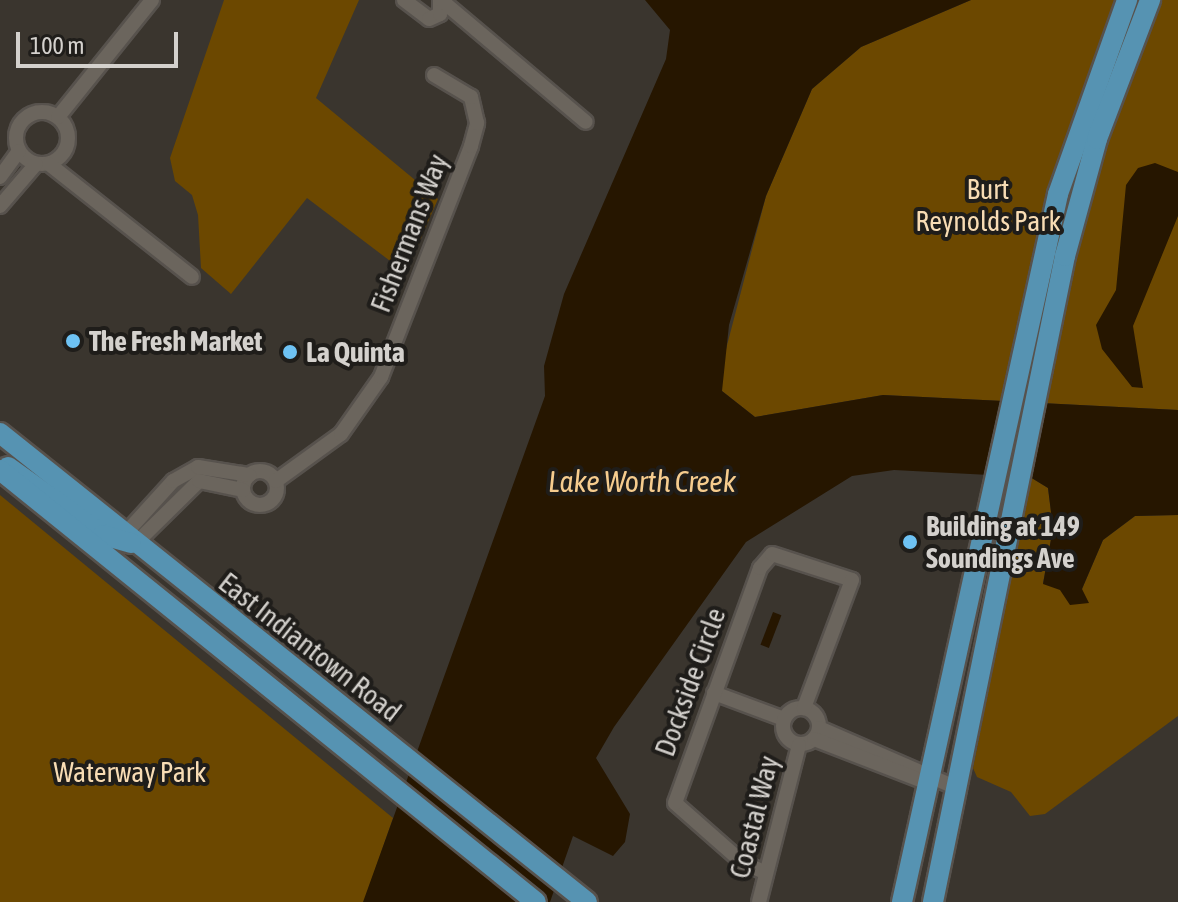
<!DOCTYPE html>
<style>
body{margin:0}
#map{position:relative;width:1178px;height:902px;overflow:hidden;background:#3a352e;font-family:"Asap Condensed",sans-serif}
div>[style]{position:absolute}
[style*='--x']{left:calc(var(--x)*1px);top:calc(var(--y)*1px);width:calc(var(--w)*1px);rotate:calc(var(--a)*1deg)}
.green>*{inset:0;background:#6c4800}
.water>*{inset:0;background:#261600;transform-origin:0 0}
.roads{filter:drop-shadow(2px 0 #57524d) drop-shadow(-2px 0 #57524d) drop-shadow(0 2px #57524d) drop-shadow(0 -2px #57524d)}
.minor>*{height:14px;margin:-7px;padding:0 7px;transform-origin:7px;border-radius:7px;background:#6b655d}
.minor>.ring{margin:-7px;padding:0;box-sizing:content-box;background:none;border:14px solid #6b655d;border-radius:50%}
.primary>*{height:20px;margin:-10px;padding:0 10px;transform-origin:10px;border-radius:10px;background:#5693b2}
.dots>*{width:22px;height:22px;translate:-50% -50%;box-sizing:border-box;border:4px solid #1f1d1a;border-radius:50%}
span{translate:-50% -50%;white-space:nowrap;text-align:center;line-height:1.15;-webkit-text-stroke:8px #1f1d1a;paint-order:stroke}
.park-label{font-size:28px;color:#f8dcb4}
.street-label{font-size:28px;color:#d4d1cd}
.poi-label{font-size:28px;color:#d4d1cd;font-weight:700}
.left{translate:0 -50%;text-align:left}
.water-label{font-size:30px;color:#f6cc8e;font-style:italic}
.scale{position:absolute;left:16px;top:32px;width:162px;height:36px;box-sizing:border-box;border:4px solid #d4d1cd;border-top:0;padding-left:10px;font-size:24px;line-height:28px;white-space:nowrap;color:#d4d1cd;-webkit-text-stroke:6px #1f1d1a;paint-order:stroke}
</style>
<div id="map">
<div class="green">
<div style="clip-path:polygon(224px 0,359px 0,316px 98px,438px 199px,406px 273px,307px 198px,231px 294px,201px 268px,198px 215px,192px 195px,175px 181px,170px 158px)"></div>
<div style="clip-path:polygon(971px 0,1178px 0,1178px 410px,883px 395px,755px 417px,722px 391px,719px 376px,766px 196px,812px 89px,861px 47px)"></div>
<div style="clip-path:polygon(1030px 477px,1048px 488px,1053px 528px,1043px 583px,1082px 589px,1103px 540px,1135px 516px,1178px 515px,1178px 716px,1045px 814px,1030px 816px,1011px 792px,977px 777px,973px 768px)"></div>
<div style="clip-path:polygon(0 495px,393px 818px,364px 902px,0 902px)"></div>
</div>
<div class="water">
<div style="clip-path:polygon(645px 0,971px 0,861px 47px,812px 89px,766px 196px,729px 325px,722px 391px,755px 417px,883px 395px,1178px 410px,1178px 515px,1135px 516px,1103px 540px,1082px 589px,1089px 603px,1070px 605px,1060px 590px,1043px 584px,1053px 528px,1048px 488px,1030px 477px,894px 470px,852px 476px,746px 542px,614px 727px,596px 758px,630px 814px,625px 842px,613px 856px,573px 836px,550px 902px,363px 902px,545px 396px,544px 366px,564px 294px,666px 59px,670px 30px)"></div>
<div style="clip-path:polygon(1155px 163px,1178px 172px,1178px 216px,1133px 326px,1143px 388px,1132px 387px,1102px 349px,1096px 325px,1116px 290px,1126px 185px,1138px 168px)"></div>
<div style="left:773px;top:612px;width:9px;height:35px;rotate:21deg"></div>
</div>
<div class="roads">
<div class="minor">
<div style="--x:404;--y:0;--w:31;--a:37"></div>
<div style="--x:429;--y:19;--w:12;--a:-24"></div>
<div style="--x:440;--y:14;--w:14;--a:-90"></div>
<div style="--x:441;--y:0;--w:189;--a:40.1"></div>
<div class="ring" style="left:16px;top:112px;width:38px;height:38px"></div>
<div style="--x:58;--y:117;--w:150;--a:-51.2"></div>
<div style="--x:49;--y:164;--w:182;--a:38.3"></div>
<div style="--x:0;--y:177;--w:32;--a:-54"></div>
<div style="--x:0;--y:206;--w:55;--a:-49.4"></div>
<div class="ring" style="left:243px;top:471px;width:20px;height:20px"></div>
<div style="--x:276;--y:481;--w:80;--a:-35.9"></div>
<div style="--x:341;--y:434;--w:70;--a:-54.9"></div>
<div style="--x:381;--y:377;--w:248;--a:-68.7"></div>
<div style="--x:471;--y:146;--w:24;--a:-75"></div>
<div style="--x:477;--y:123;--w:27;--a:-103"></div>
<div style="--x:471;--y:97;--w:43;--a:-149.3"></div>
<div style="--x:125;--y:534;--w:72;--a:-47.8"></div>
<div style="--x:173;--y:481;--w:29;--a:-29"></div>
<div style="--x:198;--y:467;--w:52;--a:8.9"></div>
<div style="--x:136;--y:543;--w:88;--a:-44.5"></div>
<div style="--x:199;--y:481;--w:45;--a:11.6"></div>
<div style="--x:714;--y:693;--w:75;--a:20.4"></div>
<div class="ring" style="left:783px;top:708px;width:22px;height:22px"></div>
<div style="--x:819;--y:728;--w:148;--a:23.5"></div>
<div style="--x:814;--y:739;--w:122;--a:21.1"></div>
<div style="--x:766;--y:873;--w:26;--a:-155"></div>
<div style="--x:742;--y:862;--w:89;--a:-138.6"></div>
<div style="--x:675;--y:803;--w:250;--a:-70.1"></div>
<div style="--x:760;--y:568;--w:18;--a:-49"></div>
<div style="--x:772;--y:554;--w:84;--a:18"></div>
<div style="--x:852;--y:580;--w:137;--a:110.6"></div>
<div style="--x:759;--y:902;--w:162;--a:-75.7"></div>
</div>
<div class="primary">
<div style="--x:0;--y:433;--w:751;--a:38.62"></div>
<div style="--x:8;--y:467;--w:117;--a:35.6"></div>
<div style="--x:103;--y:535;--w:29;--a:16"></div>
<div style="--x:0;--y:470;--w:688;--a:38.87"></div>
<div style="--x:902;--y:902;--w:725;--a:-77.57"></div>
<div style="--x:1058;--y:194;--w:206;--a:-70.4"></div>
<div style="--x:933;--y:902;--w:659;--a:-78.45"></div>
<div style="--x:1065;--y:256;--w:121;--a:-74.7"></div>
<div style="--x:1097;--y:139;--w:149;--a:-69.1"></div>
</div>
</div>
<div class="dots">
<div style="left:73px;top:341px;background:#6ec2f3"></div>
<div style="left:290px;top:352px;background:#6ec2f3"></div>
<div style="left:910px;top:542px;background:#6ec2f3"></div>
</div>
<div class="park-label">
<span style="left:988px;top:205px">Burt<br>Reynolds Park</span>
<span style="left:130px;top:772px">Waterway Park</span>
</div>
<div class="street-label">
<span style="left:409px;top:233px;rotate:-69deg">Fishermans Way</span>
<span style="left:310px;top:647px;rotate:38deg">East Indiantown Road</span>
<span style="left:690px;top:682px;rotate:-70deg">Dockside Circle</span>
<span style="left:754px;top:817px;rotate:-76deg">Coastal Way</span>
</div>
<div class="poi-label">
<span class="left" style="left:89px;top:341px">The Fresh Market</span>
<span class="left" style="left:306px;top:352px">La Quinta</span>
<span class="left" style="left:926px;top:542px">Building at 149<br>Soundings Ave</span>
</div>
<div class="water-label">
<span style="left:642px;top:481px">Lake Worth Creek</span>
</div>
<div class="scale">100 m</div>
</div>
